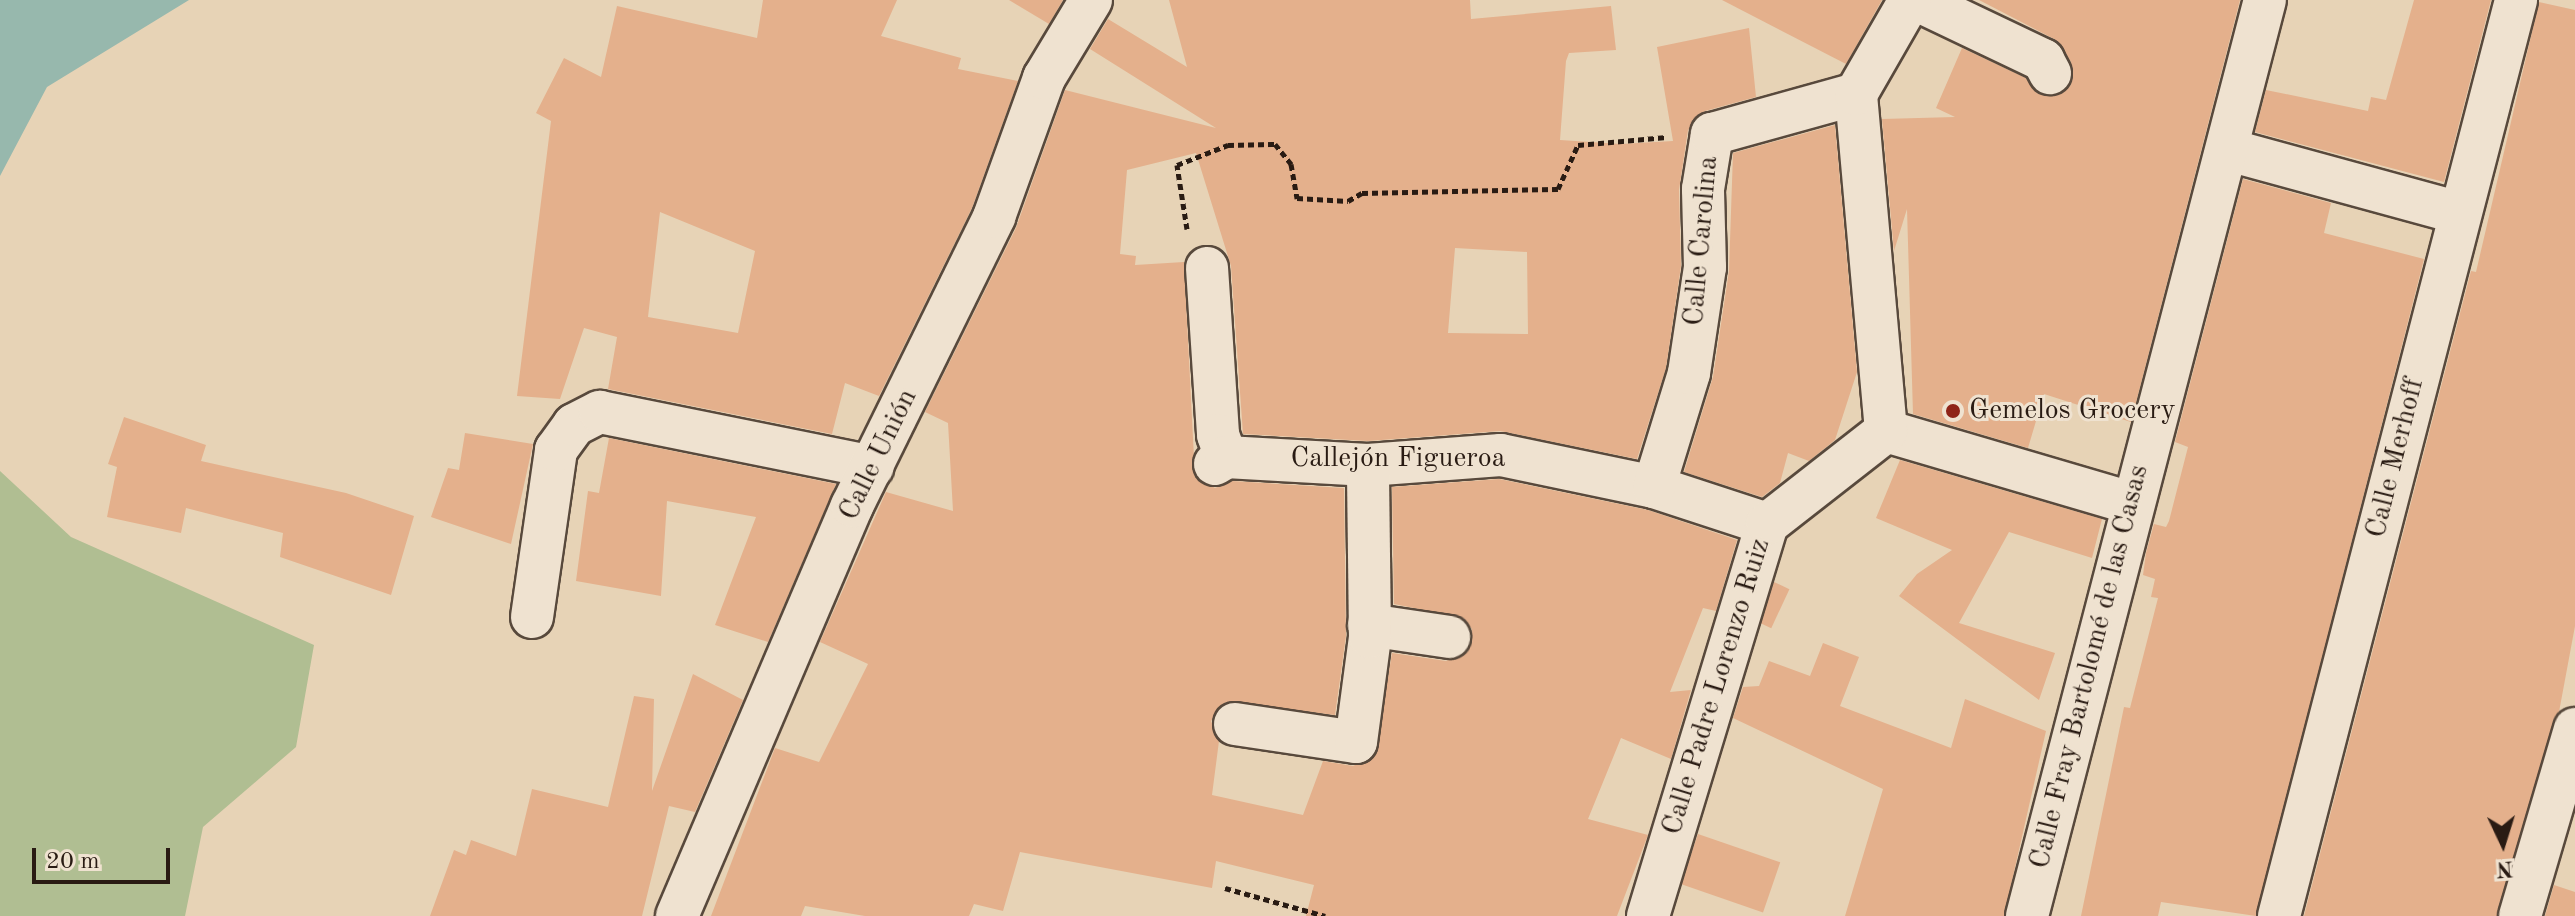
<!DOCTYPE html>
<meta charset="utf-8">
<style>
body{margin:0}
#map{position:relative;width:2575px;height:916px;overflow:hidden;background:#e7d3b6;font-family:"Old Standard TT",serif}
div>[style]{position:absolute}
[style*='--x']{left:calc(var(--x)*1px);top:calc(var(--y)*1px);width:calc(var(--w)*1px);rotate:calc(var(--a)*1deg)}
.green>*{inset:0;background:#b0be92}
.water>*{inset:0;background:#97b8ad}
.building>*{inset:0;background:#e4b08c;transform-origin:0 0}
.path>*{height:5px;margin-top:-2.5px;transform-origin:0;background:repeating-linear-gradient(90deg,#291b13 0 6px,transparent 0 10px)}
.roads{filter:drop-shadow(2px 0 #58493c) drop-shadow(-2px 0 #58493c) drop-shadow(0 2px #58493c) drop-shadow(0 -2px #58493c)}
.minor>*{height:42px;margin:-21px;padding:0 21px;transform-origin:21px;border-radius:21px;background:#efe2d0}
.dots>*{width:22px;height:22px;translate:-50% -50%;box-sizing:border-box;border:4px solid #efe2d0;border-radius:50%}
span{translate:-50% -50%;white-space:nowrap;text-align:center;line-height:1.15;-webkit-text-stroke:6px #efe2d0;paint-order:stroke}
.street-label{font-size:28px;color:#291b13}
.poi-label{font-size:28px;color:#291b13}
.left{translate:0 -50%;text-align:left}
.north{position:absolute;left:2463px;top:804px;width:80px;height:80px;-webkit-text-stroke:6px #efe2d0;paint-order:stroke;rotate:176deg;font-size:22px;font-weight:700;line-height:32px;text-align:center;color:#291b13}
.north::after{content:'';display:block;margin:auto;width:28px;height:36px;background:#291b13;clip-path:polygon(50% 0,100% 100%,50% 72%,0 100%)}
.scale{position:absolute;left:32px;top:848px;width:138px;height:36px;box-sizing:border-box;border:4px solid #291b13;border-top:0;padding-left:10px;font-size:24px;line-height:28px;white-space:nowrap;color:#291b13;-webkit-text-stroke:6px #efe2d0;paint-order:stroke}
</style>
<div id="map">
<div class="green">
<div style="clip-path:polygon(0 471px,71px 537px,314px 645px,296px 747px,203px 827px,185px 916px,0 916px)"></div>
</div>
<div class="water">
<div style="clip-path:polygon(0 0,189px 0,47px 87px,0 176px)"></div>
</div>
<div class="building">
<div style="clip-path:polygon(evenodd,763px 0,897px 0,881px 36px,961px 58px,958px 69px,1018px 81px,972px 208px,879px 396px,845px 383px,832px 434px,608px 389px,617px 337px,584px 328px,560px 399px,517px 396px,551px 121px,536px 113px,564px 58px,601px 77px,617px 6px,757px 38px,763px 0,660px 212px,755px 251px,738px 333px,648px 317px,660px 212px)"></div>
<div style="clip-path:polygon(1009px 0,1063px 0,1049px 24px)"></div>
<div style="clip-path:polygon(evenodd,1169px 0,1470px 0,1471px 19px,1611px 6px,1616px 50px,1569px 53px,1566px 61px,1560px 140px,1621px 144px,1673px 141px,1657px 47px,1749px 28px,1756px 97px,1705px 111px,1688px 130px,1679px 190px,1681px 266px,1666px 368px,1637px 459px,1500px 431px,1368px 441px,1243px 434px,1231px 266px,1196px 153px,1127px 170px,1120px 254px,1136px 256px,1135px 265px,1184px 262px,1195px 477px,1215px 488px,1232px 481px,1344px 488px,1346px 636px,1335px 715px,1226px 702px,1211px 721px,1219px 741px,1212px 795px,1303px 815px,1323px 761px,1353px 766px,1375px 756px,1392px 653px,1446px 661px,1468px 651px,1472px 629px,1463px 618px,1394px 604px,1392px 487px,1499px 479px,1648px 510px,1737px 540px,1716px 611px,1703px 608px,1670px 692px,1691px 690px,1671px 759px,1621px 738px,1588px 819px,1648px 835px,1617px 916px,1306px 916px,1314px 885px,1216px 861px,1212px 888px,1020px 852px,1003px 911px,974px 904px,969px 916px,865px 916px,805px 906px,801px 916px,711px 916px,775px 748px,819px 762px,868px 664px,820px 642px,886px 492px,953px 511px,948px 423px,925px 412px,1016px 228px,1065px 90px,1216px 128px,1090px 49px,1108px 19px,1187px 67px,1169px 0,1455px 248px,1527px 252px,1528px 334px,1448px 333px,1455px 248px)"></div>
<div style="clip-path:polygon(1722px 0,1882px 0,1846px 64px)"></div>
<div style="clip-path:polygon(1979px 0,2240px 0,2131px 422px,2044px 394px,2028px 448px,1913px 414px,1907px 209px,1894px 251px,1882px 119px,1955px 117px,1936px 108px,1962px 48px,2026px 78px,2038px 94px,2061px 94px,2071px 85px,2071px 62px,2054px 39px)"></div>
<div style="clip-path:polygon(2414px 0,2491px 0,2444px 182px,2255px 132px,2266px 90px,2368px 111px,2371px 97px,2386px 100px)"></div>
<div style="clip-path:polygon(2539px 2px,2575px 10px,2575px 626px,2559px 712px,2497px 916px,2304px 916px,2471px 271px,2476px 272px)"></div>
<div style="clip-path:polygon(1835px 125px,1857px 372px,1835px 440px,1809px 461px,1788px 453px,1780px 483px,1762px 497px,1684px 472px,1713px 377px,1729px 271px,1733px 153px)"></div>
<div style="clip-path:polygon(2243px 179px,2331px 203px,2324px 233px,2424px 259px,2256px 916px,2161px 902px,2158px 916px,2081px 916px,2124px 707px,2130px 708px,2158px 598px,2151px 597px,2155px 579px,2143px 575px,2146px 553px,2154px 524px,2166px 527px,2169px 521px,2188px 447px,2175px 442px)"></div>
<div style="clip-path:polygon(124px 417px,206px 445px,201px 461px,346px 493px,414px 516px,391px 595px,280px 557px,283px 533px,186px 508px,181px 533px,107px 517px,117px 467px,108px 464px)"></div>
<div style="clip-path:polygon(465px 433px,533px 444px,511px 544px,431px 517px,448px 468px,459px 470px)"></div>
<div style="clip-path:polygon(609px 438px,836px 484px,768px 642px,715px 625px,756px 517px,667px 501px,661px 596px,576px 581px,588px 491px,599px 493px)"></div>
<div style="clip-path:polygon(1900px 460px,2102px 519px,2092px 558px,2009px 532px,1959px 623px,2055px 653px,2039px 700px,1899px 596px,1917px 574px,1952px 550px,1876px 518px)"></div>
<div style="left:1774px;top:582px;width:17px;height:43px;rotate:25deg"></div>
<div style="clip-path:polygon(1823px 643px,1859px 657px,1840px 706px,1951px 748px,1965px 699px,2046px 731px,2004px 916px,1845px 916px,1883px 789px,1733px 718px,1743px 687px,1759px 686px,1769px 661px,1810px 676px)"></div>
<div style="clip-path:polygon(693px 674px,743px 700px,695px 812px,669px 806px,642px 916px,430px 916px,454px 850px,466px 855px,471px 840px,516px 856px,532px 789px,608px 807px,634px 696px,654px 699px,652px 791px)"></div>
<div style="left:1698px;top:834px;width:87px;height:53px;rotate:19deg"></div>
<div style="clip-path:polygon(2554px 885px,2575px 892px,2575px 916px,2545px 916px)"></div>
</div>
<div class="path">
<div style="--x:1187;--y:229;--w:65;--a:-98.9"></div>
<div style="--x:1177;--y:165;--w:55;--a:-21.4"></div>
<div style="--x:1228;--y:145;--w:47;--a:-1.2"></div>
<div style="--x:1275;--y:144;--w:26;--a:51"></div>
<div style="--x:1291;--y:164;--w:35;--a:80"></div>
<div style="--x:1297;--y:198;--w:51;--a:3.4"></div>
<div style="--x:1348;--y:201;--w:16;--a:-30"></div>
<div style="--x:1362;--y:193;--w:196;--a:-1.2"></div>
<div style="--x:1558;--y:189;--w:48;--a:-65.6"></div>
<div style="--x:1578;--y:145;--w:89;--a:-5.1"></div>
<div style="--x:1225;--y:888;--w:104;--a:15.6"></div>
</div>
<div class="roads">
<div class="minor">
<div style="--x:1917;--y:0;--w:140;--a:25.5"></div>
<div style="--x:2043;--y:60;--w:15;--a:62"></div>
<div style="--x:2229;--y:150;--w:238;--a:15.3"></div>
<div style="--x:1207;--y:268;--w:167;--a:86.2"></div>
<div style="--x:1218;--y:435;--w:23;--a:70"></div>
<div style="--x:1886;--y:431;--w:255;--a:16.4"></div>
<div style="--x:1215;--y:464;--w:13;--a:-32"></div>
<div style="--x:1226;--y:457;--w:142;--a:3.2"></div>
<div style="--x:1368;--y:465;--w:133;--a:-4.3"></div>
<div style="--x:1501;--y:455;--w:156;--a:11.8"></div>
<div style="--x:1654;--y:487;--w:119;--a:18.1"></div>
<div style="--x:1654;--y:487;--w:119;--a:-72.9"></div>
<div style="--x:1689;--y:373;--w:107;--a:-81.4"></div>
<div style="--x:1705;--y:267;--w:78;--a:-91.5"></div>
<div style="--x:1703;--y:189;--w:56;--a:-80.7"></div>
<div style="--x:1712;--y:134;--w:149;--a:-15.5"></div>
<div style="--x:532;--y:617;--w:169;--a:-81.8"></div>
<div style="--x:556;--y:450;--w:31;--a:-54"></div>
<div style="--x:574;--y:425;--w:29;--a:-27"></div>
<div style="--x:600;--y:412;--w:278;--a:11.4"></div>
<div style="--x:1369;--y:625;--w:81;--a:8.5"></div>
<div style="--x:1235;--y:724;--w:122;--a:8.5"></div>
<div style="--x:1356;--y:742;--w:106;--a:-82.4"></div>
<div style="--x:1370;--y:637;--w:172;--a:-90.7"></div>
<div style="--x:677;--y:916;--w:446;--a:-66.9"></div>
<div style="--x:852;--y:506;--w:322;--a:-63.8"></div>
<div style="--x:994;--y:217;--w:148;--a:-70.2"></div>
<div style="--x:1044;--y:78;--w:91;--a:-58.9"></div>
<div style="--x:1648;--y:916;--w:410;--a:-73.1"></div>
<div style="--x:1767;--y:524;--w:151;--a:-38"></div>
<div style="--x:1886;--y:431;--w:338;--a:-95.1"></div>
<div style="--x:1856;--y:94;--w:108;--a:-60.1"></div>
<div style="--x:2027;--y:916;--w:946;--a:-75.44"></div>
<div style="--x:2279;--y:916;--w:946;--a:-75.49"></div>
<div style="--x:2520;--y:916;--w:195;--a:-73.6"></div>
</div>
</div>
<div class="dots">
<div style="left:1953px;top:411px;background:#8f2418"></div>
</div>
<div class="street-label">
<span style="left:1702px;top:241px;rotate:-85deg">Calle Carolina</span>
<span style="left:879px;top:455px;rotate:-64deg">Calle Unión</span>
<span style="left:2396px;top:458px;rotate:-76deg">Calle Merhoff</span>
<span style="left:1398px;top:459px">Callejón Figueroa</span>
<span style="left:2090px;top:667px;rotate:-76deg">Calle Fray Bartolomé de las Casas</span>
<span style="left:1717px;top:687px;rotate:-73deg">Calle Padre Lorenzo Ruiz</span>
</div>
<div class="poi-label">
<span class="left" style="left:1969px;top:411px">Gemelos Grocery</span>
</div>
<div class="north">N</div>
<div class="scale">20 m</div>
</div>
